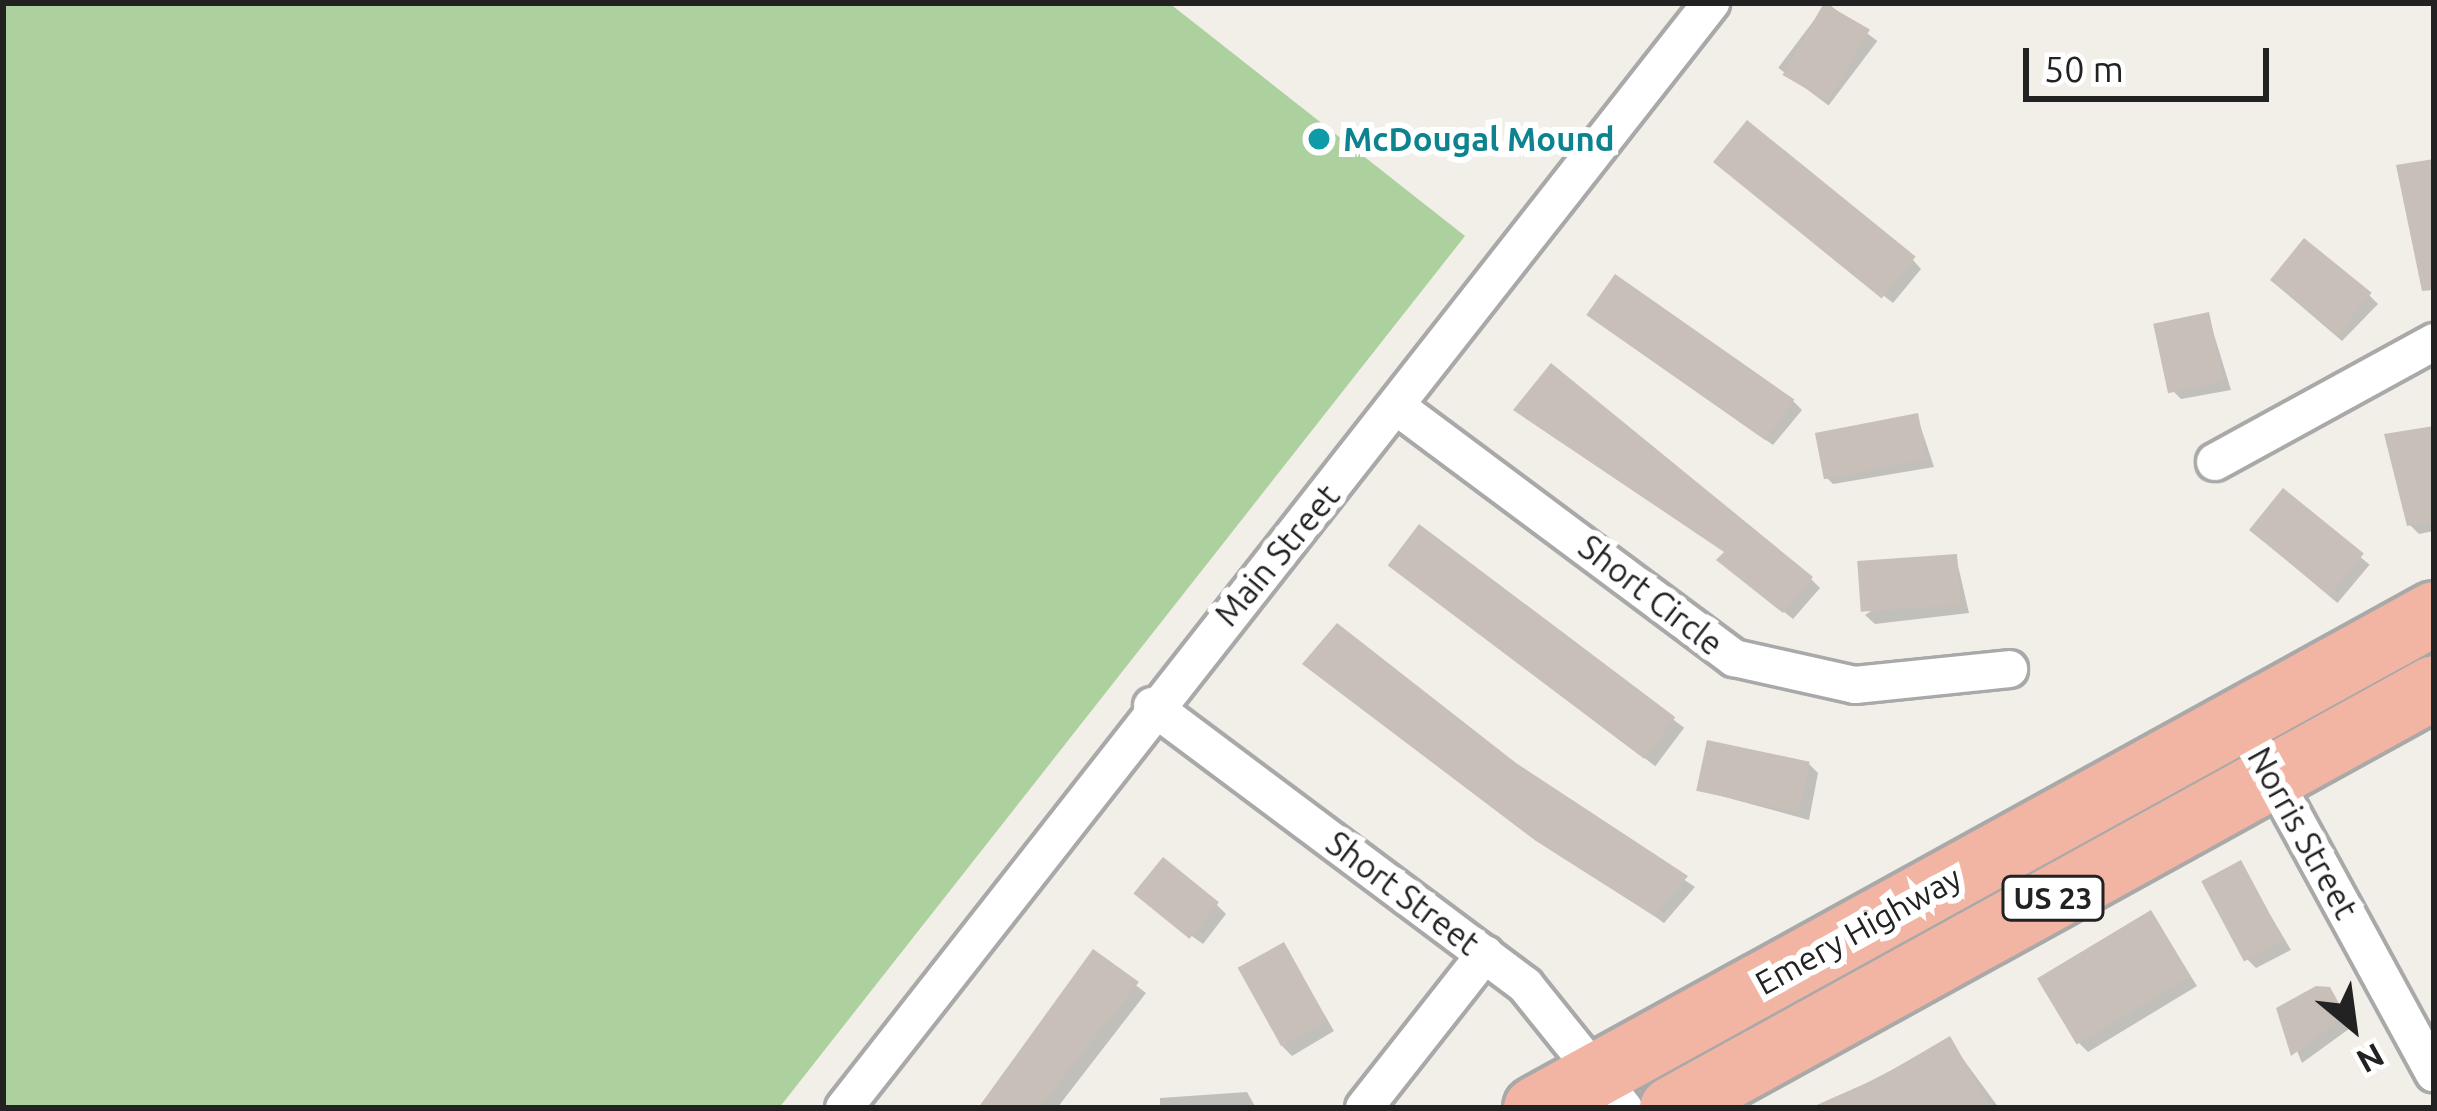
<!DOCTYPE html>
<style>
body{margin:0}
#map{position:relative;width:2437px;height:1111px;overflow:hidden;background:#f2efe9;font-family:Ubuntu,sans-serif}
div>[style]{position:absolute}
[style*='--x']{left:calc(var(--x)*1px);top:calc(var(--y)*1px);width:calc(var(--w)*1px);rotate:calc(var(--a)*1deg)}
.forest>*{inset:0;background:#add19e}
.shadow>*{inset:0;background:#0003;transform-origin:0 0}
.building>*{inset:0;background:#c7bfb8;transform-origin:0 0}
.roads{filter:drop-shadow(3px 0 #a9a9a9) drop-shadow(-3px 0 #a9a9a9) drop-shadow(0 3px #a9a9a9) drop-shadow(0 -3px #a9a9a9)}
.minor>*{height:36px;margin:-18px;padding:0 18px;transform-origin:18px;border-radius:18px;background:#fff}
.trunk>*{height:63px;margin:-31.5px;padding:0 31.5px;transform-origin:31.5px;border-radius:31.5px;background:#f2b4a3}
.dots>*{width:33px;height:33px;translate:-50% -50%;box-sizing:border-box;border:6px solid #fff;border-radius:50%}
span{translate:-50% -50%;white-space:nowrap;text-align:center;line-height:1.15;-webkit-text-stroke:12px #fff;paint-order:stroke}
.shield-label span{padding:3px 9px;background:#fff;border:3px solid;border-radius:9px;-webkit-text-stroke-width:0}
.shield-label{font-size:30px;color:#222;font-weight:700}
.culture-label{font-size:33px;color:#0d838f;font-weight:700}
.left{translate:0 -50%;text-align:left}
.street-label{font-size:33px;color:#222}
.frame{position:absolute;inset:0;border:6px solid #222;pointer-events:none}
.north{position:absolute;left:2293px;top:967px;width:120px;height:120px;-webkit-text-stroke:9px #fff;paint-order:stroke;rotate:151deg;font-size:33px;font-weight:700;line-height:48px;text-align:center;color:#222}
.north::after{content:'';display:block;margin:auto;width:42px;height:54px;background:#222;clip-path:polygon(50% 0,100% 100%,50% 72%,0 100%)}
.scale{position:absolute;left:2023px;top:48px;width:246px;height:54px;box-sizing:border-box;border:6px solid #222;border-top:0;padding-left:15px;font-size:36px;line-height:42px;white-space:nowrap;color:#222;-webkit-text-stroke:9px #fff;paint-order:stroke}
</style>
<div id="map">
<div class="forest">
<div style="clip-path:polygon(3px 3px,1169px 3px,1465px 236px,779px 1108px,3px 1108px)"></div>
</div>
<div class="shadow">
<div style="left:1827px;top:3px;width:63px;height:81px;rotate:37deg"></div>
<div style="clip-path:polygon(1725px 170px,1913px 260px,1921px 269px,1893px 303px)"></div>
<div style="clip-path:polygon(2279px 287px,2369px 295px,2378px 304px,2342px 341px)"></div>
<div style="clip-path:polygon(2208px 315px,2231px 390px,2181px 399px,2172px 390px)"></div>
<div style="clip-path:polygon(1600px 323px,1793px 401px,1802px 410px,1773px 445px)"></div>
<div style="clip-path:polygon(1517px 410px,1811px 579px,1820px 588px,1793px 619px,1729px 569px,1727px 553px)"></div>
<div style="clip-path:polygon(1917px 416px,1934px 467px,1833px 484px,1824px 475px)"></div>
<div style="clip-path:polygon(2434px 429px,2434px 531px,2419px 534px,2410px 525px)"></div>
<div style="left:2283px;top:492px;width:113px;height:50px;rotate:40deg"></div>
<div style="left:1419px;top:528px;width:332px;height:48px;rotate:37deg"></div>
<div style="clip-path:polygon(1956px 557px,1969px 613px,1875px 624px,1865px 615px)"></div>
<div style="clip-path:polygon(1338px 627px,1514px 765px,1695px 887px,1664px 923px,1315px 673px)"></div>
<div style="clip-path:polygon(1809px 764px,1818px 773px,1809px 820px,1699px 790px)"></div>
<div style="clip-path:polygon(2240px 864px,2291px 950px,2256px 968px,2247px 959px)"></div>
<div style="clip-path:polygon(1147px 904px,1217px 905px,1226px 914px,1203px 944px)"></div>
<div style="clip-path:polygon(2151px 914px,2197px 986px,2088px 1052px,2079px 1043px)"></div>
<div style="clip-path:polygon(1284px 946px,1334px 1031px,1292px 1056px,1283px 1047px)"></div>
<div style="clip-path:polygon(1094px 953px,1146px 993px,1057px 1108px,980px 1108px)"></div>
<div style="clip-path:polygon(2329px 991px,2353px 1026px,2302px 1063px,2280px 1010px)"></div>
<div style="clip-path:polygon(1949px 1040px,1999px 1108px,1819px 1108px)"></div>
<div style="clip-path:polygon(1247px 1092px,1256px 1108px,1160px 1108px,1160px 1098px)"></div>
</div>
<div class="building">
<div style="left:1824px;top:3px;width:53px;height:83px;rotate:30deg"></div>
<div style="left:1747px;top:120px;width:217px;height:54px;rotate:39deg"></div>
<div style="clip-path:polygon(2434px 159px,2434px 290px,2422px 291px,2396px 165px)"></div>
<div style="left:2304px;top:238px;width:87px;height:54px;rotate:39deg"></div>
<div style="left:1615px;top:274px;width:219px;height:50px;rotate:35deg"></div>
<div style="left:2209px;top:312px;width:71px;height:57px;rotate:78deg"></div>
<div style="clip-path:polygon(1551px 363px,1813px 577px,1783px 613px,1716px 560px,1724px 552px,1513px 410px)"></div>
<div style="left:1918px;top:413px;width:47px;height:105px;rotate:79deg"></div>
<div style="clip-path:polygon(2434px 426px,2434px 521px,2407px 526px,2384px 434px)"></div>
<div style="left:2283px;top:488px;width:104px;height:54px;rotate:39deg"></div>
<div style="left:1419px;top:524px;width:321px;height:52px;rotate:37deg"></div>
<div style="left:1957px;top:554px;width:51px;height:100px;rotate:86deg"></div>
<div style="clip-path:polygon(1337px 623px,1516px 763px,1688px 876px,1654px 916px,1536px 841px,1302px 664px)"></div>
<div style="left:1707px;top:740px;width:105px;height:52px;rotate:12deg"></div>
<div style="left:1163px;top:857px;width:72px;height:47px;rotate:39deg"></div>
<div style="left:2241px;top:860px;width:91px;height:45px;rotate:62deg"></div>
<div style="left:2151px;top:910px;width:77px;height:133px;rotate:59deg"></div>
<div style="left:1284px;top:942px;width:90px;height:53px;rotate:61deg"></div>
<div style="clip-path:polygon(1093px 949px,1139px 982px,1038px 1108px,978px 1108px)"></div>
<div style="clip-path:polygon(2316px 986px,2330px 987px,2346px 1016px,2291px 1056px,2276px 1008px)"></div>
<div style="clip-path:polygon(1950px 1036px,1991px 1108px,1810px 1108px,1880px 1077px)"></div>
</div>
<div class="roads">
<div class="minor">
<div style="--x:1400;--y:409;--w:417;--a:36.7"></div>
<div style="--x:1734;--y:658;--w:124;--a:12.6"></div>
<div style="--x:1855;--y:685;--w:155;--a:-5.9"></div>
<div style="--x:2215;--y:462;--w:250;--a:-28.7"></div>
<div style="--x:1152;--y:706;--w:466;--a:36.8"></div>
<div style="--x:1525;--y:985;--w:158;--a:51.2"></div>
<div style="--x:2263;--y:760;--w:357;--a:61.4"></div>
<div style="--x:844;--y:1108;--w:1405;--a:-51.88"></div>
<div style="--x:1364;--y:1108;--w:196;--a:-51.8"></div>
</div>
<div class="trunk">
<div style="--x:1535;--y:1108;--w:1026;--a:-28.84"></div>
<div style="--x:1671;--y:1108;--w:871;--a:-28.89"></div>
</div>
</div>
<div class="dots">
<div style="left:1319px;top:139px;background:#0f9aa8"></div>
</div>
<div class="shield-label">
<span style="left:2053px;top:898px">US 23</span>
</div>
<div class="culture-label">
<span class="left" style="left:1343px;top:139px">McDougal Mound</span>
</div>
<div class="street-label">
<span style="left:1277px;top:555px;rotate:-50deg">Main Street</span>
<span style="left:1651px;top:595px;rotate:38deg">Short Circle</span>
<span style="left:2303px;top:833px;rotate:61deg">Norris Street</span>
<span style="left:1403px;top:893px;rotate:37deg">Short Street</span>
<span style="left:1858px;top:930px;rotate:-29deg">Emery Highway</span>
</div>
<div class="frame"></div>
<div class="north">N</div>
<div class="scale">50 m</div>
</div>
